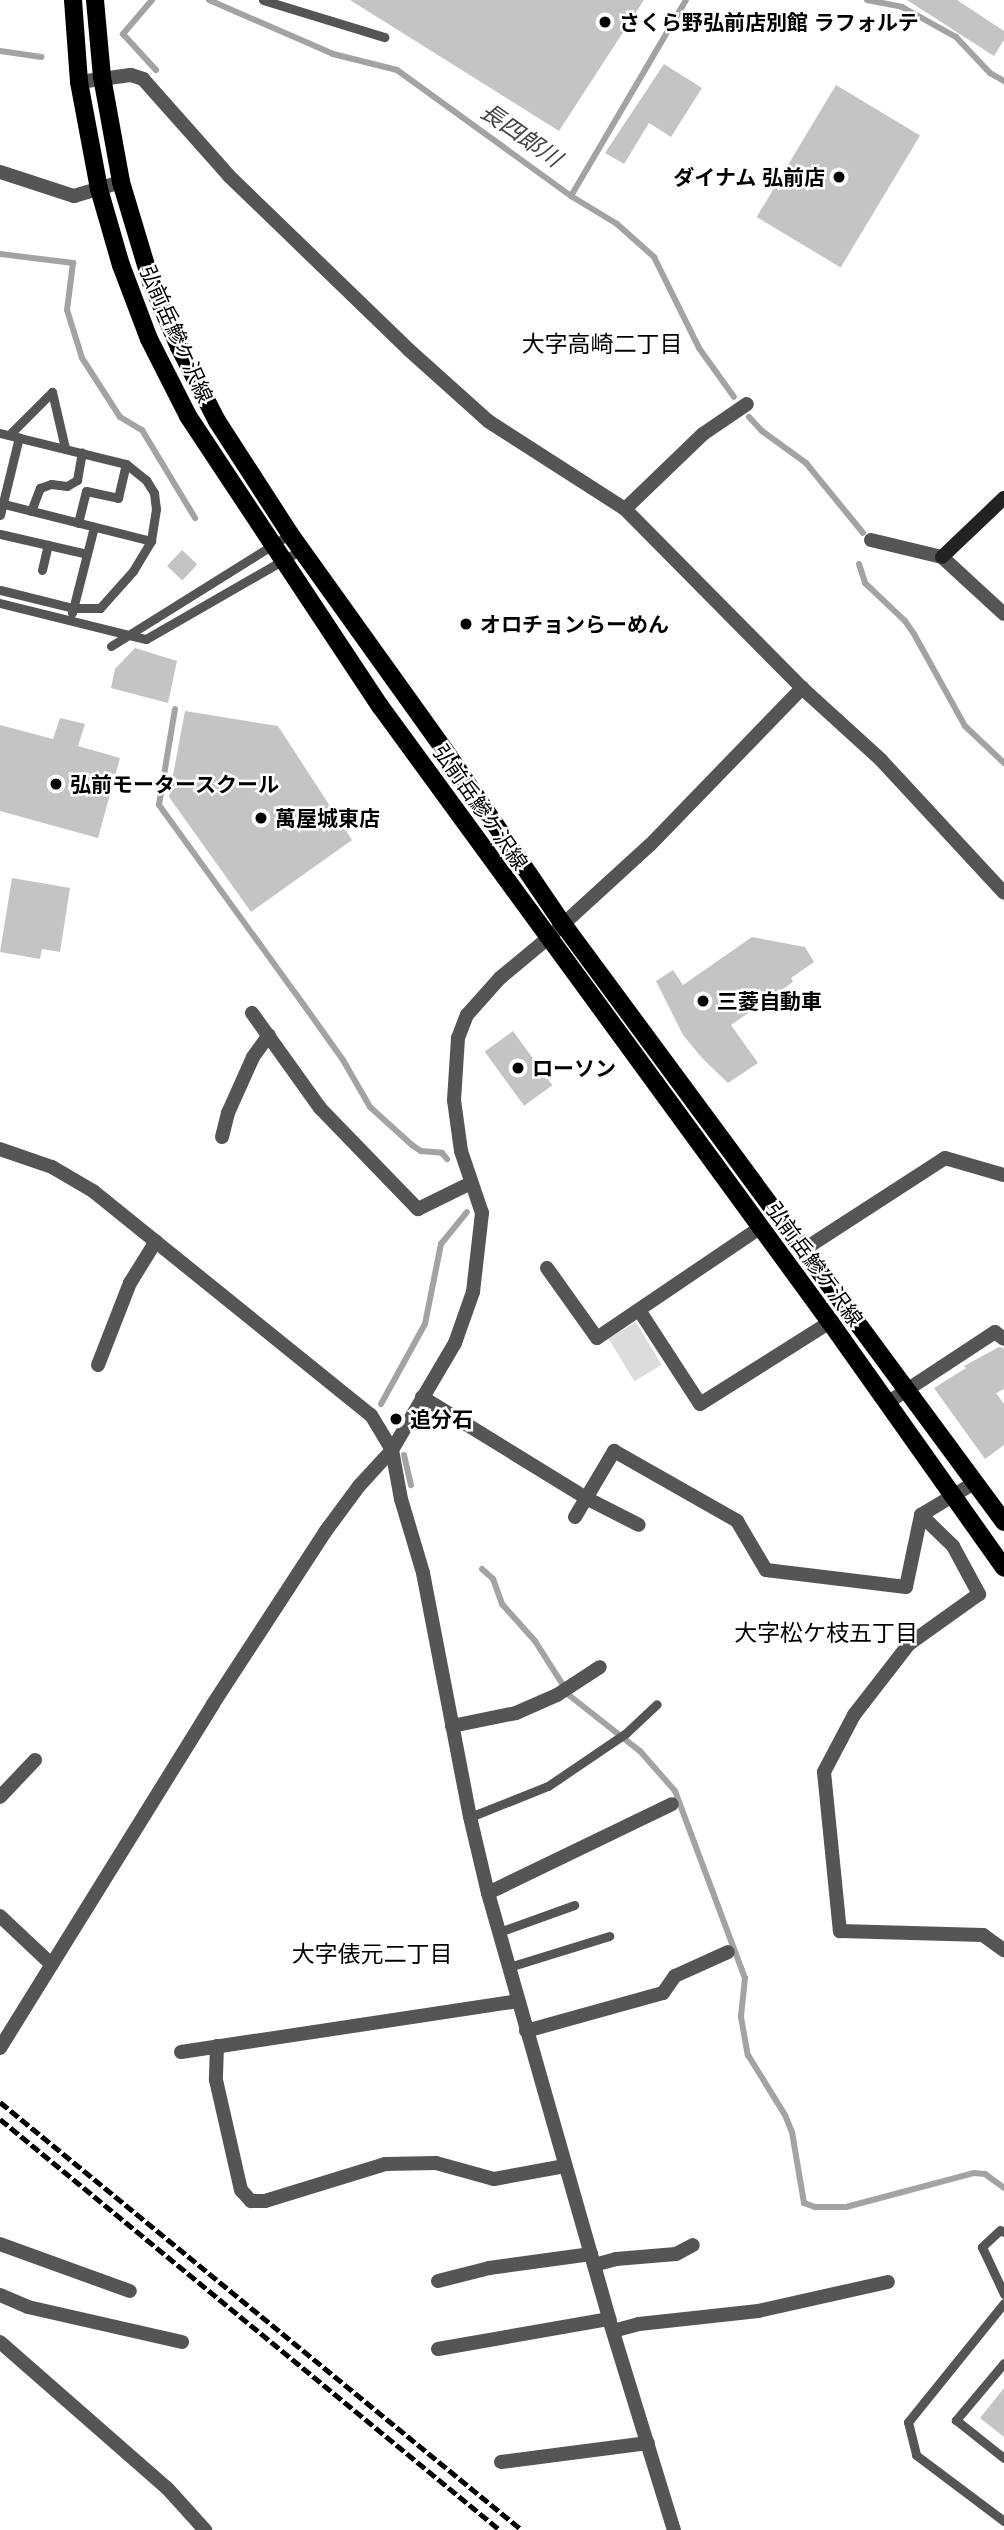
<!DOCTYPE html>
<meta charset="utf-8">
<style>
body{margin:0}
#map{position:relative;width:1004px;height:2530px;overflow:hidden;background:#fff;font-family:Mulish,"Noto Sans JP",sans-serif}
div>[style]{position:absolute}
[style*='--x']{left:calc(var(--x)*1px);top:calc(var(--y)*1px);width:calc(var(--w)*1px);rotate:calc(var(--a)*1deg)}
.green>*{inset:0;background:#dcdcdc;transform-origin:0 0}
.stream>*{height:6px;margin:-3px;padding:0 3px;transform-origin:3px;border-radius:3px;background:#a3a3a3}
.building>*{inset:0;background:#c4c4c4;transform-origin:0 0}
.lane>*{height:9px;margin:-4.5px;padding:0 4.5px;transform-origin:4.5px;border-radius:4.5px;background:#555}
.street>*{height:14px;margin:-7px;padding:0 7px;transform-origin:7px;border-radius:7px;background:#555}
.secondary>*{height:14px;margin:-7px;padding:0 7px;transform-origin:7px;border-radius:7px;background:#222}
.primary>*{height:18px;margin:-9px;padding:0 9px;transform-origin:9px;border-radius:9px;background:#000}
.rail>*{height:5px;margin-top:-2.5px;transform-origin:0;background:repeating-linear-gradient(90deg,#000 0 10px,transparent 0 13.5px)}
.dots>*{width:19px;height:19px;translate:-50% -50%;box-sizing:border-box;border:4px solid #fff;border-radius:50%}
span{translate:-50% -50%;white-space:nowrap;text-align:center;line-height:1.15;-webkit-text-stroke:5px #fff;paint-order:stroke}
.poi-label{font-size:21px;color:#000;font-weight:700}
.left{translate:0 -50%;text-align:left}
.right{translate:-100% -50%;text-align:right}
.street-label{font-size:21px;color:#000}
.water-label{font-size:23px;color:#444;font-style:italic}
.neighbourhood-label{font-size:23px;color:#000}
</style>
<div id="map">
<div class="green">
<div style="left:636px;top:1322px;width:50px;height:32px;rotate:59deg"></div>
</div>
<div class="stream">
<div style="--x:152;--y:0;--w:45;--a:130.5"></div>
<div style="--x:123;--y:34;--w:49;--a:47.5"></div>
<div style="--x:209;--y:0;--w:135;--a:23.5"></div>
<div style="--x:333;--y:54;--w:66;--a:14"></div>
<div style="--x:397;--y:70;--w:215;--a:35.9"></div>
<div style="--x:571;--y:196;--w:54;--a:31.3"></div>
<div style="--x:617;--y:224;--w:50;--a:41.7"></div>
<div style="--x:654;--y:257;--w:102;--a:63.7"></div>
<div style="--x:699;--y:348;--w:60;--a:54.5"></div>
<div style="--x:867;--y:0;--w:36;--a:11"></div>
<div style="--x:902;--y:7;--w:62;--a:29.1"></div>
<div style="--x:956;--y:37;--w:50;--a:46.6"></div>
<div style="--x:990;--y:73;--w:16;--a:30"></div>
<div style="--x:0;--y:51;--w:42;--a:8.1"></div>
<div style="--x:571;--y:196;--w:227;--a:-59.6"></div>
<div style="--x:0;--y:254;--w:74;--a:7"></div>
<div style="--x:73;--y:263;--w:47;--a:97.3"></div>
<div style="--x:67;--y:310;--w:50;--a:72.6"></div>
<div style="--x:82;--y:358;--w:70;--a:57.2"></div>
<div style="--x:120;--y:417;--w:26;--a:31"></div>
<div style="--x:142;--y:430;--w:103;--a:58.9"></div>
<div style="--x:749;--y:417;--w:19;--a:47"></div>
<div style="--x:762;--y:431;--w:54;--a:36"></div>
<div style="--x:806;--y:463;--w:90;--a:50.8"></div>
<div style="--x:859;--y:564;--w:20;--a:72"></div>
<div style="--x:865;--y:583;--w:55;--a:43.5"></div>
<div style="--x:905;--y:621;--w:16;--a:55"></div>
<div style="--x:914;--y:634;--w:105;--a:61"></div>
<div style="--x:965;--y:726;--w:54;--a:43.5"></div>
<div style="--x:175;--y:709;--w:97;--a:99.5"></div>
<div style="--x:159;--y:805;--w:233;--a:54.1"></div>
<div style="--x:296;--y:994;--w:81;--a:54.5"></div>
<div style="--x:343;--y:1060;--w:54;--a:60.1"></div>
<div style="--x:370;--y:1107;--w:57;--a:42.1"></div>
<div style="--x:412;--y:1145;--w:11;--a:34"></div>
<div style="--x:421;--y:1151;--w:21;--a:5"></div>
<div style="--x:442;--y:1153;--w:8;--a:50"></div>
<div style="--x:381;--y:1404;--w:91;--a:-61.2"></div>
<div style="--x:425;--y:1324;--w:82;--a:-78.7"></div>
<div style="--x:441;--y:1244;--w:41;--a:-50.9"></div>
<div style="--x:404;--y:1455;--w:31;--a:77"></div>
<div style="--x:482;--y:1569;--w:15;--a:42"></div>
<div style="--x:493;--y:1579;--w:27;--a:70"></div>
<div style="--x:502;--y:1604;--w:50;--a:48.3"></div>
<div style="--x:535;--y:1641;--w:65;--a:57.5"></div>
<div style="--x:570;--y:1696;--w:89;--a:38.2"></div>
<div style="--x:640;--y:1751;--w:53;--a:48.8"></div>
<div style="--x:675;--y:1791;--w:200;--a:69.5"></div>
<div style="--x:745;--y:1978;--w:39;--a:96"></div>
<div style="--x:741;--y:2017;--w:39;--a:80"></div>
<div style="--x:748;--y:2055;--w:70;--a:58.3"></div>
<div style="--x:785;--y:2115;--w:18;--a:68"></div>
<div style="--x:792;--y:2132;--w:72;--a:80.4"></div>
<div style="--x:804;--y:2203;--w:12;--a:20"></div>
<div style="--x:815;--y:2207;--w:31;--a:0"></div>
<div style="--x:846;--y:2207;--w:132;--a:-14.9"></div>
<div style="--x:974;--y:2173;--w:11;--a:5"></div>
<div style="--x:985;--y:2174;--w:24;--a:36"></div>
</div>
<div class="building">
<div style="clip-path:polygon(350px 0,644px 0,559px 131px)"></div>
<div style="clip-path:polygon(907px 0,957px 0,1004px 31px,1004px 40px,994px 56px)"></div>
<div style="clip-path:polygon(664px 64px,702px 88px,671px 137px,649px 123px,624px 164px,605px 153px)"></div>
<div style="left:836px;top:85px;width:98px;height:154px;rotate:31deg"></div>
<div style="left:182px;top:550px;width:21px;height:22px;rotate:43deg"></div>
<div style="clip-path:polygon(135px 648px,177px 661px,168px 703px,111px 688px,115px 669px)"></div>
<div style="clip-path:polygon(185px 711px,278px 726px,352px 840px,251px 912px,169px 797px)"></div>
<div style="clip-path:polygon(60px 718px,85px 724px,78px 746px,120px 758px,98px 838px,0 811px,0 725px,53px 739px)"></div>
<div style="clip-path:polygon(12px 878px,70px 888px,60px 952px,42px 949px,40px 959px,0 952px)"></div>
<div style="clip-path:polygon(752px 937px,805px 947px,814px 962px,791px 978px,793px 982px,731px 1025px,758px 1063px,728px 1083px,702px 1058px,683px 1035px,656px 981px,673px 970px,683px 985px)"></div>
<div style="left:513px;top:1031px;width:67px;height:35px;rotate:54deg"></div>
<div style="clip-path:polygon(999px 1347px,1004px 1348px,1004px 1389px,996px 1393px,1004px 1404px,1004px 1445px,985px 1459px,934px 1388px,966px 1368px,964px 1366px)"></div>
<div style="clip-path:polygon(1004px 2388px,1004px 2437px,980px 2418px)"></div>
</div>
<div class="lane">
<div style="--x:263;--y:0;--w:127;--a:17"></div>
<div style="--x:0;--y:433;--w:130;--a:13.8"></div>
<div style="--x:126;--y:464;--w:26;--a:39"></div>
<div style="--x:146;--y:480;--w:15;--a:58"></div>
<div style="--x:154;--y:493;--w:16;--a:83"></div>
<div style="--x:156;--y:509;--w:32;--a:99"></div>
<div style="--x:151;--y:541;--w:35;--a:121"></div>
<div style="--x:133;--y:571;--w:50;--a:131.7"></div>
<div style="--x:100;--y:608;--w:27;--a:180"></div>
<div style="--x:73;--y:608;--w:75;--a:-166.1"></div>
<div style="--x:9;--y:435;--w:61;--a:-45"></div>
<div style="--x:52;--y:392;--w:57;--a:76.9"></div>
<div style="--x:0;--y:503;--w:156;--a:14.1"></div>
<div style="--x:31;--y:511;--w:25;--a:-69"></div>
<div style="--x:40;--y:488;--w:12;--a:-20"></div>
<div style="--x:51;--y:484;--w:16;--a:7"></div>
<div style="--x:67;--y:486;--w:12;--a:-31"></div>
<div style="--x:77;--y:480;--w:28;--a:-80"></div>
<div style="--x:0;--y:515;--w:80;--a:-76.3"></div>
<div style="--x:78;--y:523;--w:33;--a:-76"></div>
<div style="--x:86;--y:491;--w:33;--a:12"></div>
<div style="--x:118;--y:498;--w:35;--a:-77"></div>
<div style="--x:0;--y:534;--w:89;--a:12.9"></div>
<div style="--x:42;--y:570;--w:26;--a:-77"></div>
<div style="--x:0;--y:603;--w:150;--a:13.9"></div>
<div style="--x:146;--y:639;--w:179;--a:-29.9"></div>
<div style="--x:72;--y:613;--w:89;--a:-75.7"></div>
<div style="--x:111;--y:646;--w:211;--a:-32"></div>
<div style="--x:470;--y:1817;--w:84;--a:-21.7"></div>
<div style="--x:548;--y:1786;--w:94;--a:-34.2"></div>
<div style="--x:626;--y:1733;--w:42;--a:-43.1"></div>
<div style="--x:499;--y:1932;--w:80;--a:-19.8"></div>
<div style="--x:509;--y:1967;--w:105;--a:-17.2"></div>
<div style="--x:1004;--y:2232;--w:4;--a:-153"></div>
<div style="--x:1000;--y:2230;--w:25;--a:137"></div>
<div style="--x:982;--y:2247;--w:52;--a:64.9"></div>
<div style="--x:1004;--y:2303;--w:153;--a:128.9"></div>
<div style="--x:908;--y:2422;--w:34;--a:76"></div>
<div style="--x:916;--y:2455;--w:110;--a:36.9"></div>
<div style="--x:1004;--y:2363;--w:75;--a:130.1"></div>
<div style="--x:956;--y:2420;--w:61;--a:38.4"></div>
</div>
<div class="street">
<div style="--x:79;--y:82;--w:52;--a:-7.7"></div>
<div style="--x:131;--y:75;--w:13;--a:18"></div>
<div style="--x:143;--y:79;--w:130;--a:48.4"></div>
<div style="--x:229;--y:176;--w:250;--a:44"></div>
<div style="--x:409;--y:350;--w:106;--a:41.9"></div>
<div style="--x:488;--y:421;--w:163;--a:32.7"></div>
<div style="--x:625;--y:509;--w:252;--a:45.3"></div>
<div style="--x:802;--y:688;--w:107;--a:42.3"></div>
<div style="--x:881;--y:760;--w:181;--a:47.2"></div>
<div style="--x:0;--y:172;--w:78;--a:18"></div>
<div style="--x:74;--y:196;--w:49;--a:-16.6"></div>
<div style="--x:625;--y:509;--w:108;--a:-43.9"></div>
<div style="--x:703;--y:434;--w:53;--a:-34.3"></div>
<div style="--x:871;--y:540;--w:73;--a:13.5"></div>
<div style="--x:942;--y:557;--w:84;--a:42.6"></div>
<div style="--x:252;--y:1013;--w:117;--a:54.4"></div>
<div style="--x:320;--y:1108;--w:141;--a:45.9"></div>
<div style="--x:418;--y:1209;--w:59;--a:-26.1"></div>
<div style="--x:222;--y:1137;--w:25;--a:-76"></div>
<div style="--x:228;--y:1113;--w:61;--a:-65.9"></div>
<div style="--x:253;--y:1057;--w:27;--a:-54"></div>
<div style="--x:0;--y:1149;--w:55;--a:19.1"></div>
<div style="--x:52;--y:1167;--w:48;--a:30.3"></div>
<div style="--x:93;--y:1191;--w:357;--a:38.9"></div>
<div style="--x:371;--y:1415;--w:41;--a:59"></div>
<div style="--x:392;--y:1450;--w:50;--a:79.6"></div>
<div style="--x:401;--y:1499;--w:77;--a:73.4"></div>
<div style="--x:423;--y:1573;--w:248;--a:79.1"></div>
<div style="--x:470;--y:1817;--w:78;--a:76.7"></div>
<div style="--x:488;--y:1893;--w:443;--a:74.1"></div>
<div style="--x:609;--y:2319;--w:221;--a:72.9"></div>
<div style="--x:803;--y:1250;--w:169;--a:-32.9"></div>
<div style="--x:945;--y:1158;--w:61;--a:16.1"></div>
<div style="--x:547;--y:1268;--w:86;--a:54.5"></div>
<div style="--x:597;--y:1338;--w:198;--a:-34.1"></div>
<div style="--x:639;--y:1310;--w:112;--a:57"></div>
<div style="--x:700;--y:1404;--w:154;--a:-32.2"></div>
<div style="--x:98;--y:1365;--w:88;--a:-68.7"></div>
<div style="--x:130;--y:1283;--w:49;--a:-58.2"></div>
<div style="--x:422;--y:1397;--w:193;--a:31.6"></div>
<div style="--x:586;--y:1498;--w:59;--a:27"></div>
<div style="--x:887;--y:1403;--w:129;--a:-33.3"></div>
<div style="--x:995;--y:1332;--w:11;--a:38"></div>
<div style="--x:974;--y:1483;--w:62;--a:148.9"></div>
<div style="--x:921;--y:1515;--w:45;--a:44.1"></div>
<div style="--x:953;--y:1546;--w:55;--a:61.6"></div>
<div style="--x:979;--y:1594;--w:86;--a:144.5"></div>
<div style="--x:909;--y:1644;--w:90;--a:127.8"></div>
<div style="--x:854;--y:1715;--w:64;--a:117.8"></div>
<div style="--x:824;--y:1772;--w:160;--a:84.3"></div>
<div style="--x:840;--y:1931;--w:143;--a:1.6"></div>
<div style="--x:983;--y:1935;--w:26;--a:36"></div>
<div style="--x:575;--y:1517;--w:77;--a:-59.4"></div>
<div style="--x:614;--y:1451;--w:142;--a:29.6"></div>
<div style="--x:737;--y:1521;--w:57;--a:59.4"></div>
<div style="--x:766;--y:1570;--w:141;--a:6.9"></div>
<div style="--x:906;--y:1587;--w:74;--a:-78.2"></div>
<div style="--x:452;--y:1726;--w:65;--a:-11.5"></div>
<div style="--x:516;--y:1713;--w:45;--a:-23.7"></div>
<div style="--x:557;--y:1695;--w:51;--a:-33.1"></div>
<div style="--x:0;--y:1797;--w:51;--a:-46.6"></div>
<div style="--x:488;--y:1893;--w:204;--a:-25.8"></div>
<div style="--x:0;--y:1916;--w:71;--a:43.3"></div>
<div style="--x:526;--y:2031;--w:142;--a:-15.5"></div>
<div style="--x:663;--y:1993;--w:21;--a:-55"></div>
<div style="--x:675;--y:1976;--w:58;--a:-24.4"></div>
<div style="--x:217;--y:2046;--w:34;--a:92"></div>
<div style="--x:216;--y:2080;--w:113;--a:77.2"></div>
<div style="--x:241;--y:2190;--w:15;--a:48"></div>
<div style="--x:251;--y:2201;--w:14;--a:0"></div>
<div style="--x:265;--y:2201;--w:126;--a:-17.1"></div>
<div style="--x:385;--y:2164;--w:51;--a:-1.1"></div>
<div style="--x:436;--y:2163;--w:60;--a:15.4"></div>
<div style="--x:494;--y:2179;--w:72;--a:-10.4"></div>
<div style="--x:0;--y:2048;--w:405;--a:-58.2"></div>
<div style="--x:213;--y:1704;--w:205;--a:-56.9"></div>
<div style="--x:325;--y:1532;--w:57;--a:-53.5"></div>
<div style="--x:359;--y:1486;--w:49;--a:-47.5"></div>
<div style="--x:392;--y:1450;--w:124;--a:-59.5"></div>
<div style="--x:455;--y:1343;--w:54;--a:-70.6"></div>
<div style="--x:473;--y:1292;--w:80;--a:-83.5"></div>
<div style="--x:482;--y:1213;--w:65;--a:-108.7"></div>
<div style="--x:461;--y:1151;--w:51;--a:-97.8"></div>
<div style="--x:454;--y:1100;--w:62;--a:-86.3"></div>
<div style="--x:458;--y:1038;--w:25;--a:-69"></div>
<div style="--x:467;--y:1015;--w:50;--a:-48.3"></div>
<div style="--x:500;--y:978;--w:62;--a:-39.8"></div>
<div style="--x:548;--y:938;--w:138;--a:-42.4"></div>
<div style="--x:650;--y:845;--w:219;--a:-45.9"></div>
<div style="--x:181;--y:2052;--w:341;--a:-8.6"></div>
<div style="--x:0;--y:2244;--w:138;--a:19.9"></div>
<div style="--x:594;--y:2265;--w:23;--a:-15"></div>
<div style="--x:616;--y:2259;--w:60;--a:-4.8"></div>
<div style="--x:676;--y:2254;--w:19;--a:-28"></div>
<div style="--x:438;--y:2281;--w:53;--a:-14.3"></div>
<div style="--x:489;--y:2268;--w:103;--a:-7.8"></div>
<div style="--x:0;--y:2295;--w:30;--a:23"></div>
<div style="--x:28;--y:2307;--w:158;--a:12.8"></div>
<div style="--x:613;--y:2331;--w:27;--a:-15"></div>
<div style="--x:639;--y:2324;--w:120;--a:-6.2"></div>
<div style="--x:758;--y:2311;--w:133;--a:-12.6"></div>
<div style="--x:0;--y:2342;--w:222;--a:41.2"></div>
<div style="--x:167;--y:2488;--w:57;--a:47.9"></div>
<div style="--x:438;--y:2349;--w:174;--a:-10"></div>
<div style="--x:501;--y:2462;--w:148;--a:-7.4"></div>
</div>
<div class="secondary">
<div style="--x:942;--y:557;--w:86;--a:-43.6"></div>
</div>
<div class="primary">
<div style="--x:73;--y:0;--w:82;--a:85.8"></div>
<div style="--x:79;--y:82;--w:109;--a:79.4"></div>
<div style="--x:99;--y:189;--w:79;--a:73.9"></div>
<div style="--x:121;--y:265;--w:79;--a:69.3"></div>
<div style="--x:149;--y:339;--w:86;--a:63.1"></div>
<div style="--x:188;--y:416;--w:348;--a:56.5"></div>
<div style="--x:380;--y:706;--w:763;--a:53.85"></div>
<div style="--x:830;--y:1322;--w:301;--a:54.7"></div>
<div style="--x:95;--y:0;--w:77;--a:84.8"></div>
<div style="--x:102;--y:77;--w:107;--a:79.7"></div>
<div style="--x:121;--y:182;--w:104;--a:73.3"></div>
<div style="--x:151;--y:282;--w:71;--a:66.7"></div>
<div style="--x:179;--y:347;--w:83;--a:62.8"></div>
<div style="--x:217;--y:421;--w:135;--a:57.1"></div>
<div style="--x:290;--y:534;--w:272;--a:54.4"></div>
<div style="--x:448;--y:755;--w:204;--a:55.8"></div>
<div style="--x:563;--y:924;--w:743;--a:53.59"></div>
</div>
<div class="rail">
<div style="--x:0;--y:2102;--w:675;--a:39.35"></div>
<div style="--x:0;--y:2119;--w:647;--a:39.42"></div>
</div>
<div class="dots">
<div style="left:605px;top:22px;background:#000"></div>
<div style="left:839px;top:177px;background:#000"></div>
<div style="left:466px;top:624px;background:#000"></div>
<div style="left:56px;top:784px;background:#000"></div>
<div style="left:261px;top:818px;background:#000"></div>
<div style="left:703px;top:1001px;background:#000"></div>
<div style="left:518px;top:1068px;background:#000"></div>
<div style="left:396px;top:1419px;background:#000"></div>
</div>
<div class="poi-label">
<span class="left" style="left:619px;top:22px">さくら野弘前店別館 ラフォルテ</span>
<span class="right" style="left:825px;top:177px">ダイナム 弘前店</span>
<span class="left" style="left:480px;top:624px">オロチョンらーめん</span>
<span class="left" style="left:70px;top:784px">弘前モータースクール</span>
<span class="left" style="left:275px;top:818px">萬屋城東店</span>
<span class="left" style="left:717px;top:1001px">三菱自動車</span>
<span class="left" style="left:532px;top:1068px">ローソン</span>
<span class="left" style="left:410px;top:1419px">追分石</span>
</div>
<div class="street-label">
<span style="left:177px;top:334px;rotate:66deg">弘前岳鰺ケ沢線</span>
<span style="left:481px;top:807px;rotate:55deg">弘前岳鰺ケ沢線</span>
<span style="left:815px;top:1264px;rotate:54deg">弘前岳鰺ケ沢線</span>
</div>
<div class="water-label">
<span style="left:521px;top:135px;rotate:35deg">長四郎川</span>
</div>
<div class="neighbourhood-label">
<span style="left:602px;top:344px">大字高崎二丁目</span>
<span style="left:826px;top:1633px">大字松ケ枝五丁目</span>
<span style="left:372px;top:1954px">大字俵元二丁目</span>
</div>
</div>
